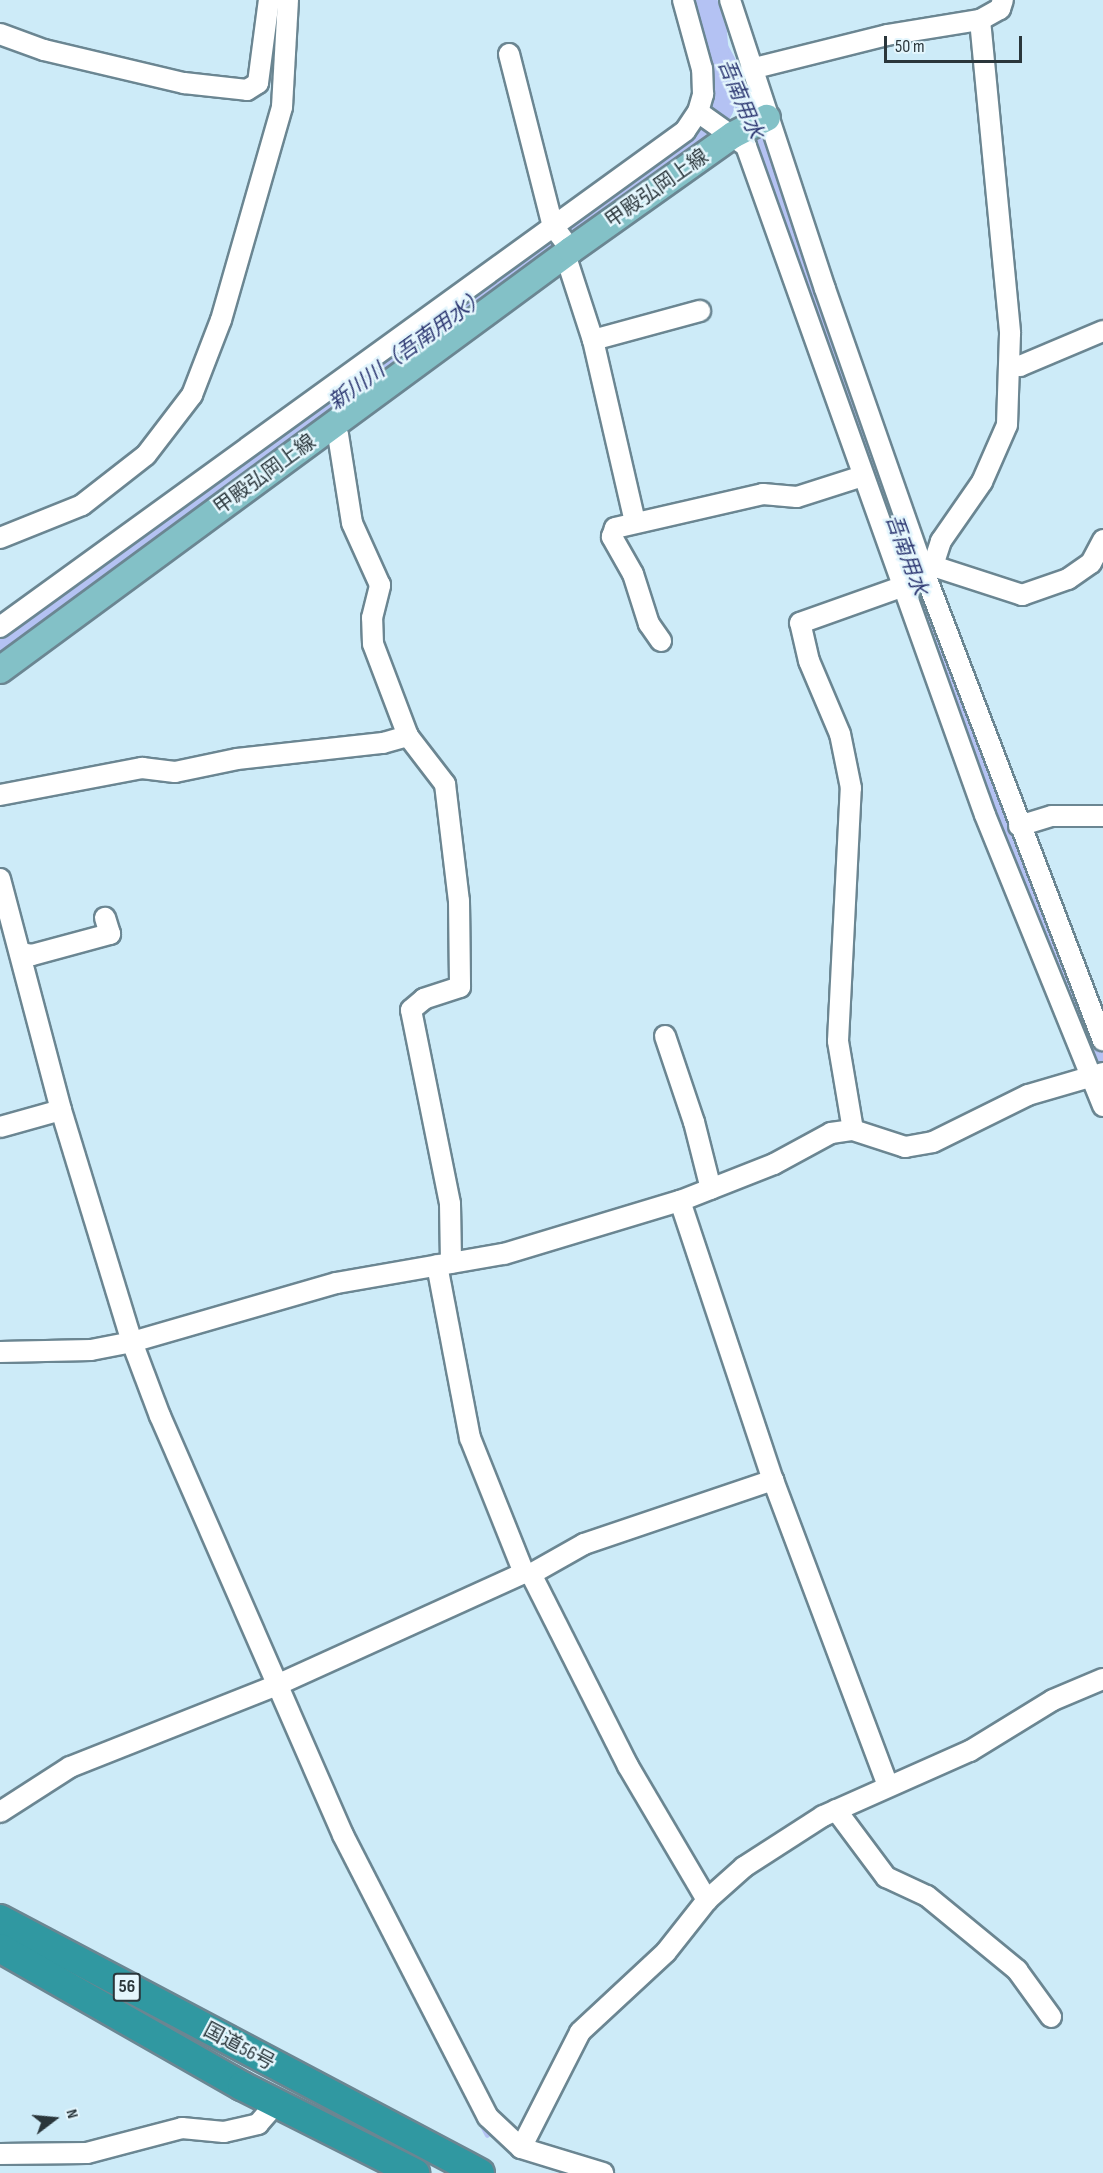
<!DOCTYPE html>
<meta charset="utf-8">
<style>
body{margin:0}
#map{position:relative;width:1103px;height:2173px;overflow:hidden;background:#cdebf8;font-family:"Sofia Sans Condensed","Noto Sans JP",sans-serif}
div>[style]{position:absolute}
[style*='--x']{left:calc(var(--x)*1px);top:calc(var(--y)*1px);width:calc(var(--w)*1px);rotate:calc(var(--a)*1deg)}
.stream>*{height:5px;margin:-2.5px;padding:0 2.5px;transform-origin:2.5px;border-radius:2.5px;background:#b4c2f3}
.canal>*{height:20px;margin:-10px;padding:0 10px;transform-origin:10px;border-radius:10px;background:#b4c2f3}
.river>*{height:33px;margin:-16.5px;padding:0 16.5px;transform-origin:16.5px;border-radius:16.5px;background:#b4c2f3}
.roads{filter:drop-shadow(2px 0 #6b8692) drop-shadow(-2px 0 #6b8692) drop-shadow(0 2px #6b8692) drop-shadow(0 -2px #6b8692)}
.minor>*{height:20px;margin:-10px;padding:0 10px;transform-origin:10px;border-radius:10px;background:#fff}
.major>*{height:26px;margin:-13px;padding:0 13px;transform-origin:13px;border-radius:13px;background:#83c1c7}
.highway>*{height:28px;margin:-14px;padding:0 14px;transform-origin:14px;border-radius:14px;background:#3098a1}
span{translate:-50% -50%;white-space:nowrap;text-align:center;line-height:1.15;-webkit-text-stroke:5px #e4f6fd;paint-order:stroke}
.shield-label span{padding:2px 4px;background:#e4f6fd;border:2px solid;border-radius:4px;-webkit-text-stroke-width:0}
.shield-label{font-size:18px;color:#2a363b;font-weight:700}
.street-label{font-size:20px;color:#2a363b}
.water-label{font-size:21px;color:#2d3872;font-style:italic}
.north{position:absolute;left:24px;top:2089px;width:60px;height:60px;-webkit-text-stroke:4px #e4f6fd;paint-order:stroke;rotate:74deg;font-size:16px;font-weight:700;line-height:24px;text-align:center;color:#2a363b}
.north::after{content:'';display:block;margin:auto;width:21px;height:27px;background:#2a363b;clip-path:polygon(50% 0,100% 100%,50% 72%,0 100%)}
.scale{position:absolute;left:884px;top:36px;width:138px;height:27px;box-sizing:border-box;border:3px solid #2a363b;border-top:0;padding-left:8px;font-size:18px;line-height:21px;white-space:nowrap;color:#2a363b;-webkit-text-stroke:4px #e4f6fd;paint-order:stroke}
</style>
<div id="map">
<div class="stream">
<div style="--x:58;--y:1132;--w:180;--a:73.2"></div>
<div style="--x:131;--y:1366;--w:29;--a:70"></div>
<div style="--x:389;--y:1945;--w:81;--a:62.8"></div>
<div style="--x:478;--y:2118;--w:19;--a:62"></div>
</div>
<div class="canal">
<div style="--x:710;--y:33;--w:55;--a:61.6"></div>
<div style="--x:736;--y:81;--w:562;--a:70.34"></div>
<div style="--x:925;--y:610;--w:375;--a:69.7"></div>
<div style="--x:1055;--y:962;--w:126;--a:67.7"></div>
</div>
<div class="river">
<div style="--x:0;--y:645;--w:860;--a:-35.87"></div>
<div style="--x:697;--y:141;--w:40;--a:-60.3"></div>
<div style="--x:717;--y:106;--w:73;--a:-95.5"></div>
<div style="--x:710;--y:33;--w:34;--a:-107"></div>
</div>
<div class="roads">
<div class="minor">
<div style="--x:730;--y:0;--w:304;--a:71.8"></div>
<div style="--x:825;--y:289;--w:305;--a:70.7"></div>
<div style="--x:926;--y:577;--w:496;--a:69.1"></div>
<div style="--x:980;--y:20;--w:23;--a:-29"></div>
<div style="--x:1000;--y:9;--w:9;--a:-72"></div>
<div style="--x:0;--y:34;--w:47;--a:20"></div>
<div style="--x:44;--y:50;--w:144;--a:13.3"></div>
<div style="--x:184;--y:83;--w:63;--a:6.3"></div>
<div style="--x:247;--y:90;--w:13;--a:-32"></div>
<div style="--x:258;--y:83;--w:84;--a:-82.5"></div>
<div style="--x:509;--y:54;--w:178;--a:75.7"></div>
<div style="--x:553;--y:226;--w:30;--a:53"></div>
<div style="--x:751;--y:69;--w:140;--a:-14"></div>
<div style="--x:887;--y:35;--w:94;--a:-9.2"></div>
<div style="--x:980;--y:20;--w:315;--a:84.5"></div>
<div style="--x:1010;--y:334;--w:91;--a:91.9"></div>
<div style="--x:1007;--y:425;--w:62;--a:113.7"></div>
<div style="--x:982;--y:482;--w:72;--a:124.8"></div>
<div style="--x:941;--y:541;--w:26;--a:108"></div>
<div style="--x:698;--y:112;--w:59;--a:35.3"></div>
<div style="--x:746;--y:146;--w:710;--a:70.34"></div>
<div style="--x:985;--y:815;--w:314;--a:67.9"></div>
<div style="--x:565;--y:254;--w:90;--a:72"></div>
<div style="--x:593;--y:340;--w:187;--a:77"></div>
<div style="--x:593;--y:340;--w:111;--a:-15.2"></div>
<div style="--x:1011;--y:365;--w:9;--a:6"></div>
<div style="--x:1020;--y:366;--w:90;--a:-22.9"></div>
<div style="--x:0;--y:538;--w:88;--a:-21.9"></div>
<div style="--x:82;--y:505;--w:81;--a:-38"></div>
<div style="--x:146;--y:455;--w:76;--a:-52.5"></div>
<div style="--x:192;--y:395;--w:80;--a:-68.9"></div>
<div style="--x:221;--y:320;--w:222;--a:-74"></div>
<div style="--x:282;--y:107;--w:107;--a:-86.8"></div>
<div style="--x:0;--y:627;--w:846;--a:-35.91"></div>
<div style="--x:685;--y:131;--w:23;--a:-56"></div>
<div style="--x:698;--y:112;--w:19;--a:-74"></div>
<div style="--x:703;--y:94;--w:25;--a:-92"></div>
<div style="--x:702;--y:69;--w:72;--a:-105.4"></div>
<div style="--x:661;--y:641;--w:21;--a:-125"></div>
<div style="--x:649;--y:624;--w:52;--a:-107.7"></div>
<div style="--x:633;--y:574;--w:43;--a:-119.6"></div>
<div style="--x:612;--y:537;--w:9;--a:-72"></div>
<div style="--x:615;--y:528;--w:152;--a:-12.9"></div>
<div style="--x:763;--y:494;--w:34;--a:5"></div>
<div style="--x:797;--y:497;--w:69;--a:-17.7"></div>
<div style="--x:408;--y:736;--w:61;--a:52.4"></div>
<div style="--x:445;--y:784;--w:118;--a:83.2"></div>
<div style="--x:459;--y:901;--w:86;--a:89.3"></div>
<div style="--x:460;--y:987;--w:38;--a:162"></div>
<div style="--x:424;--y:999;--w:17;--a:140"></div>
<div style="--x:411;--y:1010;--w:198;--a:78.6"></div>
<div style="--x:450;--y:1204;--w:59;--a:89"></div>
<div style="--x:0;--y:795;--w:145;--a:-10.8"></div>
<div style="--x:142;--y:768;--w:33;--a:7"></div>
<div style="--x:175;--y:772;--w:63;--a:-11.8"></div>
<div style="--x:237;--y:759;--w:147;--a:-6.3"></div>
<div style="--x:383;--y:743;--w:26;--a:-16"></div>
<div style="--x:408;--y:736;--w:98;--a:-110.8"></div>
<div style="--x:373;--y:644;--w:26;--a:-92"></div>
<div style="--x:372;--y:618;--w:34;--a:-76"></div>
<div style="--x:380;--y:585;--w:68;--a:-114.3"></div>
<div style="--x:352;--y:523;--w:89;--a:-99"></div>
<div style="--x:338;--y:435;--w:11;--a:-117"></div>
<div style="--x:1019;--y:826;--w:34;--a:-17"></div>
<div style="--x:1052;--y:816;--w:51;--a:0"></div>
<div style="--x:0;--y:879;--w:239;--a:75.2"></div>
<div style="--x:61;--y:1110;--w:243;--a:73"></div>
<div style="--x:132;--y:1342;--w:79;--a:69.3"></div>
<div style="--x:160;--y:1416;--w:457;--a:66.4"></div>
<div style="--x:343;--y:1835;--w:317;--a:62.8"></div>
<div style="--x:488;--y:2117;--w:45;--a:43.2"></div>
<div style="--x:521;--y:2148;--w:86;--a:17"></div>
<div style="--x:20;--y:953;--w:12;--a:9"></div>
<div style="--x:32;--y:955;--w:81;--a:-15.1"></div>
<div style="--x:110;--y:934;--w:17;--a:-107"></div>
<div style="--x:665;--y:1036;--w:91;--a:71.4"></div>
<div style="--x:694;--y:1122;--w:69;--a:75.8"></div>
<div style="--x:0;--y:1127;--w:63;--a:-15.6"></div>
<div style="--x:853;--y:1130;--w:90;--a:-99.6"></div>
<div style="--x:838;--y:1041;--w:253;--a:-87.1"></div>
<div style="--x:851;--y:788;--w:55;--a:-101.5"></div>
<div style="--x:840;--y:734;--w:79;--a:-113"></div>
<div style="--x:809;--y:661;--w:39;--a:-103"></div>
<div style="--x:800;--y:623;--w:128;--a:-19.6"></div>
<div style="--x:921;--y:580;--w:18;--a:-49"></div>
<div style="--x:933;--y:566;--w:94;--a:18"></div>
<div style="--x:1022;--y:595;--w:49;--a:-19.2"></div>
<div style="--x:1068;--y:579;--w:28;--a:-35"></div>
<div style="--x:1091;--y:563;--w:26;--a:-62"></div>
<div style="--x:680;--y:1201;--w:294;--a:71.6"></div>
<div style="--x:773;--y:1480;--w:327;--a:69.4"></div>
<div style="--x:0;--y:1352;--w:91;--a:-1.3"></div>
<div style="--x:91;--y:1350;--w:42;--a:-11"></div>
<div style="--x:132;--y:1342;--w:213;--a:-16.1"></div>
<div style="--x:337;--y:1283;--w:169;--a:-9.9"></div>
<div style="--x:504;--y:1254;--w:184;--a:-16.8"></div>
<div style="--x:680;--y:1201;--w:101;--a:-21.5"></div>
<div style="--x:774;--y:1164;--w:65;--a:-28.5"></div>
<div style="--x:831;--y:1133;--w:22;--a:-8"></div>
<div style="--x:853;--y:1130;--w:55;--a:18.1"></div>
<div style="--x:905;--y:1147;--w:28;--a:-10"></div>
<div style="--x:933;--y:1142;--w:106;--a:-26.3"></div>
<div style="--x:1028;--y:1095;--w:78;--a:-16.3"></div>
<div style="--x:524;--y:1573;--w:7;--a:8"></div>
<div style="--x:531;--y:1574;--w:61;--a:-29.5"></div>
<div style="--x:584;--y:1544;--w:200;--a:-18.7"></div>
<div style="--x:531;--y:1574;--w:215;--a:63.2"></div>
<div style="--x:628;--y:1766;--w:156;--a:59.5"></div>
<div style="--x:836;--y:1810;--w:84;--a:53.3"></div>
<div style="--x:886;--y:1877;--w:45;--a:24.9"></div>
<div style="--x:927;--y:1896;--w:117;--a:39.4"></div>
<div style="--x:1017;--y:1970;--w:58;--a:54.1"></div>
<div style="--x:0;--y:1812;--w:83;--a:-32.7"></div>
<div style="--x:70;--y:1767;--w:223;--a:-21.6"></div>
<div style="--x:277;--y:1685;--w:271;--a:-24.4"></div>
<div style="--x:524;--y:1573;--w:145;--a:-111.8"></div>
<div style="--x:470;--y:1438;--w:176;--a:-100.8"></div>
<div style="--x:521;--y:2148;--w:130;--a:-63"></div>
<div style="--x:580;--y:2032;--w:117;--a:-42.9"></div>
<div style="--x:666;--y:1952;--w:66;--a:-51.7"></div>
<div style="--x:707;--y:1900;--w:50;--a:-41.7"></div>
<div style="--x:744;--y:1867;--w:94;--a:-32.8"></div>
<div style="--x:823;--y:1816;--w:161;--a:-23.9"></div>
<div style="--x:970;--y:1751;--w:97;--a:-31.6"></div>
<div style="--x:1053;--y:1700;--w:54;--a:-22.8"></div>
<div style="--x:0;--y:2154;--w:87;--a:-0.7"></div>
<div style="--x:87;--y:2153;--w:98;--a:-14.7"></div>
<div style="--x:182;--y:2128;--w:42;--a:5.4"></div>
<div style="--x:224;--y:2132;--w:35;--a:-13"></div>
<div style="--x:258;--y:2124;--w:28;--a:-49"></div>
</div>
<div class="major">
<div style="--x:0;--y:670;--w:709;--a:-36.34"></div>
<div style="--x:571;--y:250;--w:199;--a:-35.4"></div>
<div style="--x:733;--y:135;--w:38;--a:-27"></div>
</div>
<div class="highway">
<div style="--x:0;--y:1919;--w:543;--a:27.89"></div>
<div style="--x:0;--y:1948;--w:279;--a:29.7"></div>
<div style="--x:242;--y:2086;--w:194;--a:26.7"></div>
</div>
</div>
<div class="shield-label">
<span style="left:127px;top:1987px">56</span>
</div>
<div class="street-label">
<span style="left:657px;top:189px;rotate:-35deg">甲殿弘岡上線</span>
<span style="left:265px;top:475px;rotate:-36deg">甲殿弘岡上線</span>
<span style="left:239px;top:2047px;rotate:28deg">国道56号</span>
</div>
<div class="water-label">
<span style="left:740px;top:99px;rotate:67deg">吾南用水</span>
<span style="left:408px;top:350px;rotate:-36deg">新川川（吾南用水）</span>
<span style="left:906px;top:555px;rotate:70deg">吾南用水</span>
</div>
<div class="north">N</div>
<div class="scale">50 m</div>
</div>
